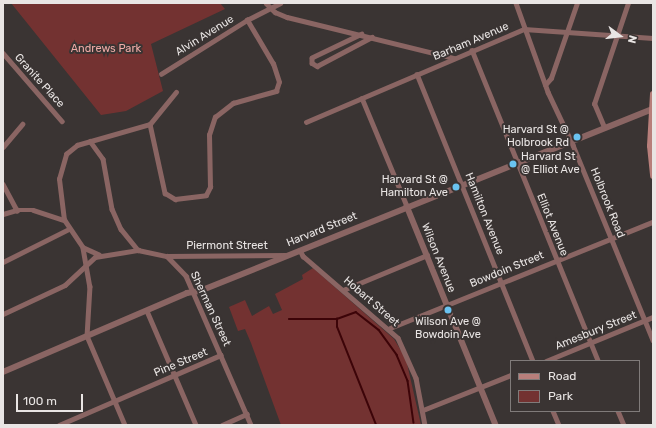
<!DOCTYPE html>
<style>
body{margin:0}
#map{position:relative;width:656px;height:428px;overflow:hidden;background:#3a3433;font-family:Rubik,sans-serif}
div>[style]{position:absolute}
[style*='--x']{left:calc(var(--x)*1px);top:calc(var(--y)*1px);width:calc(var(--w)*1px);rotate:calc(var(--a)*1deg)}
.green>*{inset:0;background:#733231}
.stream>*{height:1.5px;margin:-0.75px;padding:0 0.75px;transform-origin:0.75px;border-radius:0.75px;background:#3c0408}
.minor>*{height:4.5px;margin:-2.25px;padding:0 2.25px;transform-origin:2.25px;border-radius:2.25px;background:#8a6563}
.tertiary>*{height:5.5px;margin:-2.75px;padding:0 2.75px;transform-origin:2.75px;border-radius:2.75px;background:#8a6563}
.secondary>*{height:6px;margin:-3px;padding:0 3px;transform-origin:3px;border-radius:3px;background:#b87f7b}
.dots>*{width:11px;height:11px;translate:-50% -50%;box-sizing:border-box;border:2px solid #3a3433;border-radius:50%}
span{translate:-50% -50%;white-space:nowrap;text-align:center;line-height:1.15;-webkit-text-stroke:4px #3a3433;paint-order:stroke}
.street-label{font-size:11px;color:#e9e5e4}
.park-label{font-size:11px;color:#f1aca8}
.poi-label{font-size:11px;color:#e9e5e4}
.right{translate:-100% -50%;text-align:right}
.left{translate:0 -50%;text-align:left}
.frame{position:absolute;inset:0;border:4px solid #e9e5e4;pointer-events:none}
.legend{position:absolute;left:510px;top:360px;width:130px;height:52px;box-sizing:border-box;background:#3a3433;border:1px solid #807b7a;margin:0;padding:5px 7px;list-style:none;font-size:12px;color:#e9e5e4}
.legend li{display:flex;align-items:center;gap:8px;height:20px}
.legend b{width:20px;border:1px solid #807b7a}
.north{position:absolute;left:600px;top:16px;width:40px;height:40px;-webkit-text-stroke:3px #3a3433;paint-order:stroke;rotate:105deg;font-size:11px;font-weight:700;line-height:16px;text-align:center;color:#e9e5e4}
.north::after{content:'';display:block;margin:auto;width:14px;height:18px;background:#e9e5e4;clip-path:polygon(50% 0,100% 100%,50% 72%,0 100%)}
.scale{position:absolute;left:16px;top:394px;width:67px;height:18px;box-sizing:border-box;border:2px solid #e9e5e4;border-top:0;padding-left:5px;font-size:12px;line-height:14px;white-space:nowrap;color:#e9e5e4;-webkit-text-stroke:3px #3a3433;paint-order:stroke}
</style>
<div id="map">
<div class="green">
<div style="clip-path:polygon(11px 3px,220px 3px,225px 9px,151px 44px,163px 91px,126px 111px,101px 115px)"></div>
<div style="clip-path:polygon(313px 268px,394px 339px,406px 359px,421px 425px,281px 425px,251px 343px,245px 329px,238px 331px,229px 307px,245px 300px,252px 316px,269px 306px,273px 314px,282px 310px,275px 294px,303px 279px,302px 275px)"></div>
</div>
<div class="stream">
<div style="--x:289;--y:319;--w:48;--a:0"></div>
<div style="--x:376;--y:425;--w:105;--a:-111.7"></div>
<div style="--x:337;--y:327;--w:8;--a:-90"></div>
<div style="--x:337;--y:319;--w:20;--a:-20"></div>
<div style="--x:356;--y:312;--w:29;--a:38"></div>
<div style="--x:379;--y:330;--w:31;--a:54"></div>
<div style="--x:397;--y:355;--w:28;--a:67"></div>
<div style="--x:408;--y:381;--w:42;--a:81.9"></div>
</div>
<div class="minor">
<div style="--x:266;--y:3;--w:13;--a:45"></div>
<div style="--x:275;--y:12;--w:13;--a:23"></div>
<div style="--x:287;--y:17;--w:172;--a:13.8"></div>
<div style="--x:516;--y:3;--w:95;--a:70.2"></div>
<div style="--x:548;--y:92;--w:59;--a:64.7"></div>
<div style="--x:573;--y:145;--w:211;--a:67.7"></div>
<div style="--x:362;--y:34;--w:55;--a:154.4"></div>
<div style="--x:312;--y:58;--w:5;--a:90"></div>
<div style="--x:312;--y:63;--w:6;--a:31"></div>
<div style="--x:317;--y:66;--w:62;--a:-27.8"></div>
<div style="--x:472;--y:50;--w:336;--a:67.9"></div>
<div style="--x:3;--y:53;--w:90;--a:49.1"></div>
<div style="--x:161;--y:74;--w:102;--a:-32.1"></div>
<div style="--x:247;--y:20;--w:37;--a:-27"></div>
<div style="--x:417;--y:74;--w:310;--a:68"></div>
<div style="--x:545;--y:85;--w:9;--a:-49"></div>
<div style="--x:551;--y:78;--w:79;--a:-70.9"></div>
<div style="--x:362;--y:98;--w:117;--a:67.4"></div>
<div style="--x:306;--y:122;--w:237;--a:-23.1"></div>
<div style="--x:524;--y:29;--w:129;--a:4"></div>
<div style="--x:150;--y:124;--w:41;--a:-50.9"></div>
<div style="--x:604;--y:127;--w:25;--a:-113"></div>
<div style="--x:594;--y:104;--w:107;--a:-71.4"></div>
<div style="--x:90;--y:141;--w:22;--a:54"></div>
<div style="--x:103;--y:159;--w:51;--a:79.8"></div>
<div style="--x:112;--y:209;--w:22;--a:66"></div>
<div style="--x:121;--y:229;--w:27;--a:51"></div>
<div style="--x:138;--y:250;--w:30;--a:12"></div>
<div style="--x:167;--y:256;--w:28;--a:46"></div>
<div style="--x:186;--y:276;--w:163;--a:66.4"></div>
<div style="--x:3;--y:147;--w:30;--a:-50"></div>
<div style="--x:3;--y:184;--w:30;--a:62"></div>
<div style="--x:3;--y:214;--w:15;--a:-16"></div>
<div style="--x:17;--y:210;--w:16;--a:0"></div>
<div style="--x:33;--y:210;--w:33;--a:18"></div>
<div style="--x:83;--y:248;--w:39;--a:80"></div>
<div style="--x:90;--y:286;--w:50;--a:93.4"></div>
<div style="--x:87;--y:336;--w:97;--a:66.9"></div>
<div style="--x:300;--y:250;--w:7;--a:63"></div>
<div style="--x:303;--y:256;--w:125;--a:40.8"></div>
<div style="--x:398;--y:338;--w:44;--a:65.8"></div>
<div style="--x:416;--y:378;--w:48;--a:79.2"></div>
<div style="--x:99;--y:255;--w:17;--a:-156"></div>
<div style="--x:83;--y:248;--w:34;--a:-124"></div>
<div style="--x:64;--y:220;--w:41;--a:-97"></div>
<div style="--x:59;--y:179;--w:26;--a:-74"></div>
<div style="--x:66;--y:154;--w:14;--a:-39"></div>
<div style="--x:77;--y:145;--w:76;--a:-16"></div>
<div style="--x:150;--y:124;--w:71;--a:77.7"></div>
<div style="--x:165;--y:193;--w:12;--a:31"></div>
<div style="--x:175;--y:199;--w:31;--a:-7"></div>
<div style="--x:206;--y:195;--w:9;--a:-63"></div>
<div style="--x:210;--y:187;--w:52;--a:-91.1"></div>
<div style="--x:209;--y:135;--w:19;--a:-72"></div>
<div style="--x:215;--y:117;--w:23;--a:-38"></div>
<div style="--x:233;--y:103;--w:45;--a:-15.6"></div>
<div style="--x:276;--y:91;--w:9;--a:-72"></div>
<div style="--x:279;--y:82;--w:19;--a:-108"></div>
<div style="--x:273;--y:64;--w:51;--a:-120.6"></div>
<div style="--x:167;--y:256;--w:120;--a:-0.5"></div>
<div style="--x:3;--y:262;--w:74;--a:-26.6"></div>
<div style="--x:343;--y:290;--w:91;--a:-22.6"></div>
<div style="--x:147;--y:311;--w:124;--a:66.7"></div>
<div style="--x:3;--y:314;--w:68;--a:-25.1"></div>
<div style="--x:65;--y:285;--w:41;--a:-43"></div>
<div style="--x:95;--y:257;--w:44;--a:-9.2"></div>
<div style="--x:390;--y:328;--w:284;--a:-22"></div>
<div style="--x:546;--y:361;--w:116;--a:-22.4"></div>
<div style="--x:423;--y:410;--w:95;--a:-21.7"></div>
<div style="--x:553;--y:411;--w:15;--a:67"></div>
<div style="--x:618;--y:411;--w:15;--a:67"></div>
<div style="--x:59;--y:425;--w:176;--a:-23.4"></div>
<div style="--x:222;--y:425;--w:27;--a:-24"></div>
</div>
<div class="tertiary">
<div style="--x:407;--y:206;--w:236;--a:67.9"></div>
<div style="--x:3;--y:372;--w:200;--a:-23.2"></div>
<div style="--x:187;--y:293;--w:13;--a:-9"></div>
<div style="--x:200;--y:291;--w:485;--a:-21.9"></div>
</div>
<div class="secondary">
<div style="--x:653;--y:94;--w:52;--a:93.3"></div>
<div style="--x:650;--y:146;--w:30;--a:84"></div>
</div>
<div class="dots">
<div style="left:577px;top:137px;background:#6ac3f1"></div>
<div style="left:513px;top:164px;background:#6ac3f1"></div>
<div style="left:456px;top:187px;background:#6ac3f1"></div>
<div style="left:448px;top:310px;background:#6ac3f1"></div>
</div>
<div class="street-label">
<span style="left:205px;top:36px;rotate:-32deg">Alvin Avenue</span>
<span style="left:471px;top:42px;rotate:-23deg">Barham Avenue</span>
<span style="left:39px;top:81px;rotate:48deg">Granite Place</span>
<span style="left:607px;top:203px;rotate:68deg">Holbrook Road</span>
<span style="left:484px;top:214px;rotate:68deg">Hamilton Avenue</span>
<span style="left:552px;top:225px;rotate:68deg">Elliot Avenue</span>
<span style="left:322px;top:230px;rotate:-22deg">Harvard Street</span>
<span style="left:227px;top:246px">Piermont Street</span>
<span style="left:438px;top:258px;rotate:68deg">Wilson Avenue</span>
<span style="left:507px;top:270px;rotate:-22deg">Bowdoin Street</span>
<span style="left:371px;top:302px;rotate:41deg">Hobart Street</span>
<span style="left:210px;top:309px;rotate:65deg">Sherman Street</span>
<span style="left:596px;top:331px;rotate:-22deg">Amesbury Street</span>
<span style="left:181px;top:363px;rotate:-23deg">Pine Street</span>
</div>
<div class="park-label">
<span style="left:106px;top:49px">Andrews Park</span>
</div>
<div class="poi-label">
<span class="right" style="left:569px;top:137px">Harvard St @<br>Holbrook Rd</span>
<span class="left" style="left:521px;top:164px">Harvard St<br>@ Elliot Ave</span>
<span class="right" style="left:448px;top:187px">Harvard St @<br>Hamilton Ave</span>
<span style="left:448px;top:329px">Wilson Ave @<br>Bowdoin Ave</span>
</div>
<div class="frame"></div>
<ul class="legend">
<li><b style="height:5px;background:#b87f7b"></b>Road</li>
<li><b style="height:11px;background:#733231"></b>Park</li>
</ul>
<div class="north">N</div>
<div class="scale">100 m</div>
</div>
